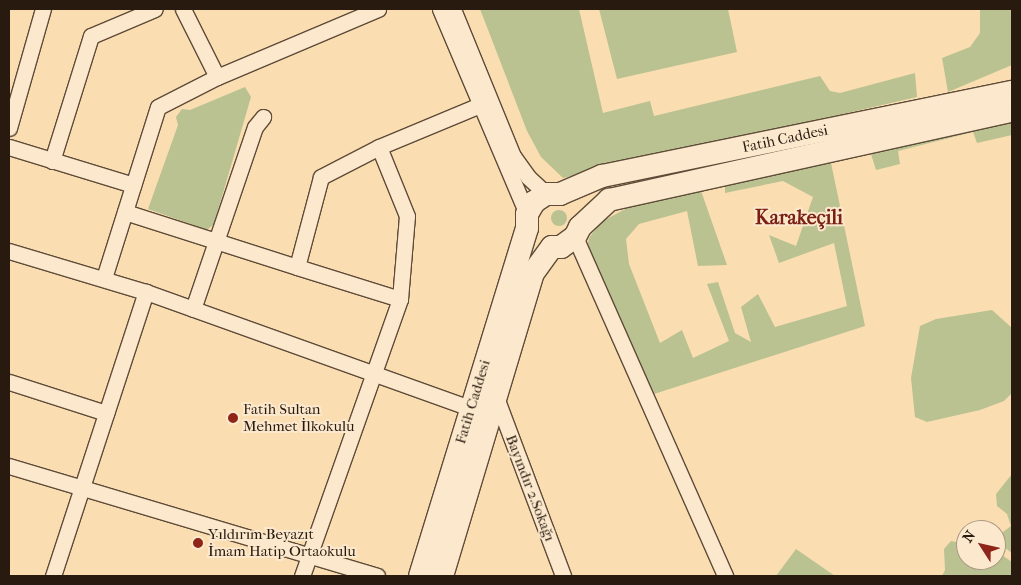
<!DOCTYPE html>
<meta charset="utf-8">
<style>
body{margin:0}
#map{position:relative;width:1021px;height:585px;overflow:hidden;background:#fbddb2;font-family:"IM FELL French Canon",serif}
div>[style]{position:absolute}
[style*='--x']{left:calc(var(--x)*1px);top:calc(var(--y)*1px);width:calc(var(--w)*1px);rotate:calc(var(--a)*1deg)}
.green>*{inset:0;background:#b9c290}
.round{border-radius:50%}
.roads{filter:drop-shadow(1px 0 #5e4b38) drop-shadow(-1px 0 #5e4b38) drop-shadow(0 1px #5e4b38) drop-shadow(0 -1px #5e4b38)}
.minor>*{height:15px;margin:-7.5px;padding:0 7.5px;transform-origin:7.5px;border-radius:7.5px;background:#fce9cd}
.secondary>*{height:22px;margin:-11px;padding:0 11px;transform-origin:11px;border-radius:11px;background:#fce9cd}
.dots>*{width:14px;height:14px;translate:-50% -50%;box-sizing:border-box;border:2px solid #fce9cd;border-radius:50%}
span{translate:-50% -50%;white-space:nowrap;text-align:center;line-height:1.15;-webkit-text-stroke:4px #fce9cd;paint-order:stroke}
.street-label{font-size:15px;color:#291a10}
.poi-label{font-size:15px;color:#291a10}
.left{translate:0 -50%;text-align:left}
.district-label{font-size:20px;color:#7a1f14;font-weight:700}
.frame{position:absolute;inset:0;border:10px solid #291a10;pointer-events:none}
.north{position:absolute;left:956px;top:520px;width:50px;height:50px;box-sizing:border-box;background:#fce9cd;border:1px solid #a89681;border-radius:50%;rotate:305deg;font-size:14px;font-weight:700;line-height:20px;text-align:center;color:#291a10}
.north::after{content:'';display:block;margin:auto;width:18px;height:22px;background:#8f2418;clip-path:polygon(50% 0,100% 100%,50% 72%,0 100%)}
</style>
<div id="map">
<div class="green">
<div style="clip-path:polygon(480px 9px,579px 9px,603px 113px,650px 101px,654px 116px,820px 76px,830px 91px,840px 93px,915px 73px,917px 97px,563px 178px,541px 157px,527px 131px)"></div>
<div style="clip-path:polygon(599px 9px,728px 9px,737px 52px,617px 79px)"></div>
<div style="clip-path:polygon(980px 9px,1012px 9px,1012px 65px,948px 92px,942px 58px,970px 47px,980px 33px)"></div>
<div style="clip-path:polygon(245px 87px,251px 97px,214px 224px,207px 230px,148px 209px,178px 125px,176px 117px,182px 109px,190px 110px)"></div>
<div style="clip-path:polygon(1012px 116px,1012px 135px,977px 143px,973px 132px,898px 151px,900px 164px,876px 170px,871px 154px)"></div>
<div style="clip-path:polygon(831px 163px,865px 326px,651px 395px,586px 250px,589px 238px,601px 222px,646px 198px,700px 188px,727px 265px,698px 266px,687px 211px,639px 224px,626px 239px,629px 264px,660px 343px,682px 330px,693px 358px,729px 341px,707px 284px,718px 282px,735px 333px,751px 342px,741px 307px,758px 294px,775px 327px,847px 306px,834px 243px,779px 263px,769px 235px,796px 246px,813px 197px,783px 181px,725px 193px,725px 181px)"></div>
<div class="round" style="left:551px;top:210px;width:16px;height:16px"></div>
<div style="clip-path:polygon(992px 310px,1012px 328px,1012px 393px,1004px 401px,980px 410px,927px 422px,915px 417px,911px 378px,920px 326px,936px 319px)"></div>
<div style="clip-path:polygon(1012px 474px,1012px 553px,1001px 545px,1003px 532px,1011px 526px,1007px 514px,997px 506px,996px 494px)"></div>
<div style="clip-path:polygon(951px 541px,966px 544px,966px 560px,996px 560px,996px 551px,1012px 562px,1012px 576px,942px 576px,945px 570px,944px 549px)"></div>
<div style="clip-path:polygon(796px 549px,835px 576px,776px 576px)"></div>
</div>
<div class="roads">
<div class="minor">
<div style="--x:183;--y:9;--w:76;--a:63.4"></div>
<div style="--x:440;--y:9;--w:223;--a:67"></div>
<div style="--x:453;--y:9;--w:159;--a:67.8"></div>
<div style="--x:513;--y:156;--w:26;--a:54"></div>
<div style="--x:528;--y:177;--w:25;--a:43"></div>
<div style="--x:9;--y:128;--w:124;--a:-74.1"></div>
<div style="--x:9;--y:147;--w:130;--a:17"></div>
<div style="--x:52;--y:161;--w:131;--a:-72.7"></div>
<div style="--x:91;--y:36;--w:69;--a:-22.9"></div>
<div style="--x:125;--y:212;--w:181;--a:17.7"></div>
<div style="--x:297;--y:267;--w:93;--a:-75.1"></div>
<div style="--x:321;--y:177;--w:65;--a:-27.3"></div>
<div style="--x:575;--y:237;--w:371;--a:66.1"></div>
<div style="--x:9;--y:251;--w:143;--a:16.7"></div>
<div style="--x:146;--y:292;--w:344;--a:19.7"></div>
<div style="--x:297;--y:267;--w:108;--a:17.3"></div>
<div style="--x:104;--y:278;--w:179;--a:-72.5"></div>
<div style="--x:158;--y:107;--w:66;--a:-27"></div>
<div style="--x:217;--y:77;--w:175;--a:-22.9"></div>
<div style="--x:193;--y:309;--w:192;--a:-71.2"></div>
<div style="--x:255;--y:127;--w:13;--a:-51"></div>
<div style="--x:9;--y:382;--w:102;--a:17.7"></div>
<div style="--x:497;--y:400;--w:188;--a:69.4"></div>
<div style="--x:9;--y:466;--w:384;--a:16.6"></div>
<div style="--x:53;--y:576;--w:299;--a:-71.9"></div>
<div style="--x:302;--y:576;--w:294;--a:-70.5"></div>
<div style="--x:400;--y:299;--w:83;--a:-85.2"></div>
<div style="--x:407;--y:216;--w:74;--a:-112.1"></div>
<div style="--x:379;--y:147;--w:109;--a:-22.6"></div>
</div>
<div class="secondary">
<div style="--x:420;--y:576;--w:364;--a:-72.9"></div>
<div style="--x:527;--y:228;--w:14;--a:-90"></div>
<div style="--x:527;--y:214;--w:14;--a:-60"></div>
<div style="--x:534;--y:202;--w:14;--a:-34"></div>
<div style="--x:546;--y:194;--w:14;--a:0"></div>
<div style="--x:560;--y:194;--w:46;--a:-23.2"></div>
<div style="--x:602;--y:176;--w:419;--a:-11.6"></div>
<div style="--x:442;--y:576;--w:316;--a:-73.3"></div>
<div style="--x:533;--y:273;--w:32;--a:-54"></div>
<div style="--x:552;--y:247;--w:9;--a:0"></div>
<div style="--x:561;--y:247;--w:17;--a:-36"></div>
<div style="--x:575;--y:237;--w:11;--a:-63"></div>
<div style="--x:580;--y:227;--w:40;--a:-43"></div>
<div style="--x:609;--y:200;--w:413;--a:-12.5"></div>
</div>
</div>
<div class="dots">
<div style="left:233px;top:418px;background:#8f2418"></div>
<div style="left:198px;top:543px;background:#8f2418"></div>
</div>
<div class="street-label">
<span style="left:785px;top:139px;rotate:-12deg">Fatih Caddesi</span>
<span style="left:473px;top:402px;rotate:-73deg">Fatih Caddesi</span>
<span style="left:530px;top:488px;rotate:69deg">Bayındır 2.Sokağı</span>
</div>
<div class="poi-label">
<span class="left" style="left:243px;top:418px">Fatih Sultan<br>Mehmet İlkokulu</span>
<span class="left" style="left:208px;top:543px">Yıldırım Beyazıt<br>İmam Hatip Ortaokulu</span>
</div>
<div class="district-label">
<span style="left:799px;top:217px">Karakeçili</span>
</div>
<div class="frame"></div>
<div class="north">N</div>
</div>
